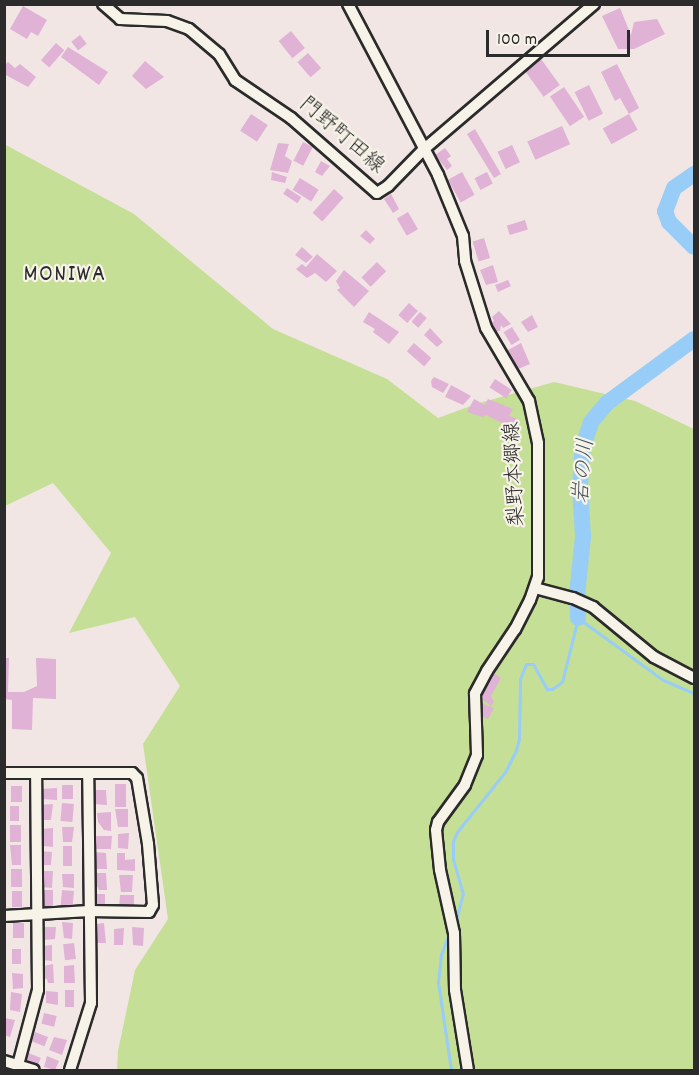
<!DOCTYPE html>
<meta charset="utf-8">
<style>
body{margin:0}
#map{position:relative;width:699px;height:1075px;overflow:hidden;background:#f2e6e4;font-family:Dekko,"Klee One",sans-serif}
div>[style]{position:absolute}
[style*='--x']{left:calc(var(--x)*1px);top:calc(var(--y)*1px);width:calc(var(--w)*1px);rotate:calc(var(--a)*1deg)}
.green>*{inset:0;background:#c5df96}
.stream>*{height:3px;margin:-1.5px;padding:0 1.5px;transform-origin:1.5px;border-radius:1.5px;background:#97cdf6}
.river>*{height:16px;margin:-8px;padding:0 8px;transform-origin:8px;border-radius:8px;background:#97cdf6}
.building>*{inset:0;background:#dfb2d6;transform-origin:0 0}
.roads{filter:drop-shadow(2px 0 #2b2b2b) drop-shadow(-2px 0 #2b2b2b) drop-shadow(0 2px #2b2b2b) drop-shadow(0 -2px #2b2b2b)}
.street>*{height:10px;margin:-5px;padding:0 5px;transform-origin:5px;border-radius:5px;background:#f7f3e8}
span{translate:-50% -50%;white-space:nowrap;text-align:center;line-height:1.15;-webkit-text-stroke:4.5px #f7f3e8;paint-order:stroke}
.street-label{font-size:21px;color:#2b2b2b}
.water-label{font-size:22px;color:#46545e;font-style:italic}
.quarter-label{font-size:24px;color:#2b2b2b;letter-spacing:1.5px}
.frame{position:absolute;inset:0;border:6px solid #2b2b2b;pointer-events:none}
.scale{position:absolute;left:486px;top:30px;width:144px;height:27px;box-sizing:border-box;border:3px solid #2b2b2b;border-top:0;padding-left:8px;font-size:18px;line-height:21px;white-space:nowrap;color:#2b2b2b;-webkit-text-stroke:4px #f7f3e8;paint-order:stroke}
</style>
<div id="map">
<div class="green">
<div style="clip-path:polygon(4px 144px,134px 214px,273px 329px,387px 379px,438px 418px,476px 404px,554px 382px,635px 401px,694px 429px,694px 1070px,117px 1070px,118px 1051px,135px 970px,168px 919px,143px 744px,180px 686px,135px 617px,69px 633px,111px 553px,53px 483px,5px 506px)"></div>
</div>
<div class="stream">
<div style="--x:455;--y:923;--w:30;--a:-75"></div>
<div style="--x:463;--y:894;--w:37;--a:-106"></div>
<div style="--x:453;--y:858;--w:17;--a:-90"></div>
<div style="--x:453;--y:841;--w:10;--a:-66"></div>
<div style="--x:457;--y:832;--w:77;--a:-51.3"></div>
<div style="--x:505;--y:772;--w:25;--a:-63"></div>
<div style="--x:516;--y:750;--w:11;--a:-75"></div>
<div style="--x:519;--y:739;--w:60;--a:-89"></div>
<div style="--x:520;--y:679;--w:16;--a:-68"></div>
<div style="--x:526;--y:664;--w:7;--a:0"></div>
<div style="--x:533;--y:664;--w:29;--a:61"></div>
<div style="--x:547;--y:689;--w:5;--a:0"></div>
<div style="--x:552;--y:689;--w:12;--a:-35"></div>
<div style="--x:562;--y:682;--w:66;--a:-76"></div>
<div style="--x:578;--y:618;--w:105;--a:36.1"></div>
<div style="--x:663;--y:680;--w:34;--a:23"></div>
<div style="--x:450;--y:931;--w:25;--a:111"></div>
<div style="--x:441;--y:954;--w:28;--a:96"></div>
<div style="--x:438;--y:982;--w:89;--a:81.6"></div>
</div>
<div class="river">
<div style="--x:694;--y:174;--w:24;--a:145"></div>
<div style="--x:674;--y:188;--w:25;--a:111"></div>
<div style="--x:665;--y:211;--w:12;--a:70"></div>
<div style="--x:669;--y:222;--w:35;--a:45"></div>
<div style="--x:578;--y:618;--w:23;--a:-92"></div>
<div style="--x:577;--y:595;--w:58;--a:-84.1"></div>
<div style="--x:583;--y:537;--w:51;--a:-93.4"></div>
<div style="--x:580;--y:486;--w:39;--a:-86"></div>
<div style="--x:583;--y:447;--w:26;--a:-72"></div>
<div style="--x:591;--y:422;--w:25;--a:-50"></div>
<div style="--x:607;--y:403;--w:108;--a:-36.3"></div>
</div>
<div class="building">
<div style="clip-path:polygon(23px 6px,47px 20px,38px 36px,31px 32px,27px 39px,10px 29px)"></div>
<div style="clip-path:polygon(620px 8px,631px 35px,634px 22px,657px 19px,665px 34px,634px 49px,618px 49px,602px 16px)"></div>
<div style="left:291px;top:31px;width:22px;height:16px;rotate:51deg"></div>
<div style="left:80px;top:35px;width:11px;height:11px;rotate:52deg"></div>
<div style="left:56px;top:43px;width:11px;height:23px;rotate:41deg"></div>
<div style="clip-path:polygon(68px 47px,108px 72px,99px 85px,61px 57px)"></div>
<div style="left:308px;top:53px;width:20px;height:14px;rotate:49deg"></div>
<div style="left:541px;top:59px;width:32px;height:20px;rotate:54deg"></div>
<div style="clip-path:polygon(145px 61px,164px 77px,146px 89px,132px 76px)"></div>
<div style="clip-path:polygon(8px 62px,15px 68px,20px 64px,36px 77px,28px 87px,4px 74px,4px 66px)"></div>
<div style="clip-path:polygon(617px 64px,639px 108px,629px 114px,620px 98px,615px 101px,601px 72px)"></div>
<div style="left:589px;top:85px;width:32px;height:16px;rotate:64deg"></div>
<div style="left:564px;top:87px;width:36px;height:17px;rotate:56deg"></div>
<div style="left:251px;top:114px;width:20px;height:20px;rotate:33deg"></div>
<div style="left:629px;top:114px;width:18px;height:30px;rotate:61deg"></div>
<div style="left:562px;top:126px;width:20px;height:38px;rotate:66deg"></div>
<div style="clip-path:polygon(475px 129px,501px 174px,494px 178px,467px 134px)"></div>
<div style="left:303px;top:142px;width:11px;height:21px;rotate:27deg"></div>
<div style="clip-path:polygon(278px 143px,289px 144px,285px 156px,292px 161px,288px 173px,270px 170px)"></div>
<div style="left:512px;top:145px;width:19px;height:16px;rotate:65deg"></div>
<div style="clip-path:polygon(445px 148px,451px 156px,447px 159px,452px 166px,447px 170px,435px 155px)"></div>
<div style="clip-path:polygon(321px 161px,330px 166px,322px 176px,315px 172px)"></div>
<div style="clip-path:polygon(272px 172px,287px 177px,285px 183px,271px 180px)"></div>
<div style="left:462px;top:172px;width:26px;height:16px;rotate:61deg"></div>
<div style="left:487px;top:172px;width:13px;height:14px;rotate:63deg"></div>
<div style="left:300px;top:178px;width:22px;height:14px;rotate:32deg"></div>
<div style="left:287px;top:188px;width:17px;height:7px;rotate:33deg"></div>
<div style="left:334px;top:189px;width:13px;height:32px;rotate:42deg"></div>
<div style="clip-path:polygon(391px 194px,399px 209px,393px 213px,384px 199px)"></div>
<div style="left:408px;top:212px;width:20px;height:13px;rotate:60deg"></div>
<div style="left:525px;top:220px;width:10px;height:19px;rotate:73deg"></div>
<div style="clip-path:polygon(366px 230px,375px 239px,370px 244px,360px 236px)"></div>
<div style="left:484px;top:238px;width:21px;height:12px;rotate:73deg"></div>
<div style="clip-path:polygon(302px 247px,313px 257px,306px 263px,295px 255px)"></div>
<div style="clip-path:polygon(317px 254px,337px 271px,326px 282px,315px 273px,307px 278px,296px 269px,302px 264px,306px 267px)"></div>
<div style="left:377px;top:262px;width:13px;height:22px;rotate:45deg"></div>
<div style="clip-path:polygon(493px 265px,498px 282px,486px 285px,480px 270px)"></div>
<div style="clip-path:polygon(344px 270px,369px 291px,354px 307px,337px 290px,340px 288px,336px 281px)"></div>
<div style="clip-path:polygon(508px 280px,511px 286px,498px 292px,495px 285px)"></div>
<div style="left:409px;top:303px;width:12px;height:16px;rotate:42deg"></div>
<div style="clip-path:polygon(499px 311px,511px 324px,503px 328px,501px 325px,500px 331px,494px 332px,489px 324px,494px 321px,492px 317px)"></div>
<div style="clip-path:polygon(369px 312px,399px 332px,389px 344px,373px 332px,375px 329px,363px 322px)"></div>
<div style="left:420px;top:312px;width:9px;height:13px;rotate:41deg"></div>
<div style="clip-path:polygon(532px 315px,538px 327px,528px 332px,521px 322px)"></div>
<div style="left:512px;top:327px;width:15px;height:10px;rotate:58deg"></div>
<div style="clip-path:polygon(430px 328px,443px 342px,437px 347px,424px 335px)"></div>
<div style="left:414px;top:343px;width:23px;height:11px;rotate:41deg"></div>
<div style="clip-path:polygon(521px 343px,530px 364px,518px 369px,508px 350px)"></div>
<div style="clip-path:polygon(434px 377px,449px 384px,443px 393px,432px 387px,431px 381px)"></div>
<div style="left:495px;top:379px;width:20px;height:10px;rotate:33deg"></div>
<div style="clip-path:polygon(451px 385px,471px 396px,463px 405px,445px 397px)"></div>
<div style="clip-path:polygon(474px 399px,485px 405px,488px 399px,513px 409px,509px 416px,518px 419px,512px 428px,486px 415px,483px 417px,467px 412px)"></div>
<div style="clip-path:polygon(4px 658px,9px 658px,8px 692px,24px 692px,37px 686px,36px 658px,56px 659px,56px 699px,33px 698px,32px 730px,12px 729px,12px 700px,4px 699px)"></div>
<div style="clip-path:polygon(491px 671px,501px 678px,491px 696px,494px 702px,491px 706px,477px 695px)"></div>
<div style="clip-path:polygon(478px 702px,494px 708px,488px 719px,477px 715px)"></div>
<div style="left:115px;top:784px;width:11px;height:23px"></div>
<div style="left:73px;top:785px;width:14px;height:11px;rotate:90deg"></div>
<div style="left:11px;top:786px;width:11px;height:16px"></div>
<div style="clip-path:polygon(57px 788px,57px 800px,41px 799px,40px 789px)"></div>
<div style="clip-path:polygon(92px 790px,106px 790px,107px 805px,93px 804px)"></div>
<div style="left:62px;top:803px;width:12px;height:18px;rotate:5deg"></div>
<div style="clip-path:polygon(53px 804px,51px 820px,40px 820px,40px 805px)"></div>
<div style="left:10px;top:806px;width:9px;height:15px"></div>
<div style="clip-path:polygon(115px 809px,128px 809px,128px 827px,118px 827px)"></div>
<div style="clip-path:polygon(111px 812px,111px 831px,104px 830px,98px 822px,97px 813px)"></div>
<div style="left:10px;top:825px;width:11px;height:17px"></div>
<div style="clip-path:polygon(62px 827px,74px 827px,72px 842px,63px 842px)"></div>
<div style="clip-path:polygon(53px 828px,53px 847px,43px 846px,41px 829px)"></div>
<div style="clip-path:polygon(129px 833px,128px 849px,118px 848px,118px 834px)"></div>
<div style="clip-path:polygon(93px 836px,112px 836px,111px 849px,95px 849px)"></div>
<div style="clip-path:polygon(10px 845px,21px 845px,21px 865px,12px 865px)"></div>
<div style="left:63px;top:846px;width:9px;height:20px"></div>
<div style="clip-path:polygon(41px 851px,52px 852px,51px 865px,42px 865px)"></div>
<div style="clip-path:polygon(93px 852px,106px 853px,107px 869px,95px 869px)"></div>
<div style="clip-path:polygon(117px 853px,125px 853px,125px 860px,135px 859px,135px 871px,117px 870px)"></div>
<div style="left:11px;top:869px;width:11px;height:18px"></div>
<div style="clip-path:polygon(42px 871px,53px 871px,52px 888px,42px 887px)"></div>
<div style="clip-path:polygon(95px 873px,106px 873px,107px 890px,99px 890px,97px 886px,93px 885px)"></div>
<div style="clip-path:polygon(62px 874px,74px 874px,74px 888px,63px 887px)"></div>
<div style="clip-path:polygon(119px 875px,133px 875px,132px 892px,121px 892px)"></div>
<div style="clip-path:polygon(41px 890px,53px 890px,53px 906px,43px 906px)"></div>
<div style="left:62px;top:890px;width:12px;height:16px;rotate:5deg"></div>
<div style="left:12px;top:891px;width:10px;height:16px"></div>
<div style="left:95px;top:894px;width:10px;height:15px"></div>
<div style="clip-path:polygon(120px 895px,134px 895px,134px 910px,119px 908px)"></div>
<div style="clip-path:polygon(62px 922px,73px 923px,72px 939px,64px 938px)"></div>
<div style="left:13px;top:923px;width:11px;height:15px"></div>
<div style="clip-path:polygon(104px 923px,106px 943px,97px 943px,96px 924px)"></div>
<div style="clip-path:polygon(44px 927px,56px 927px,55px 939px,44px 940px)"></div>
<div style="clip-path:polygon(132px 927px,144px 928px,143px 946px,133px 945px)"></div>
<div style="clip-path:polygon(124px 928px,123px 945px,114px 945px,114px 929px)"></div>
<div style="left:74px;top:943px;width:16px;height:11px;rotate:83deg"></div>
<div style="clip-path:polygon(52px 945px,52px 961px,42px 960px,41px 946px)"></div>
<div style="left:12px;top:949px;width:9px;height:15px"></div>
<div style="clip-path:polygon(53px 964px,54px 983px,48px 983px,47px 979px,42px 978px,43px 966px)"></div>
<div style="clip-path:polygon(74px 965px,75px 983px,64px 983px,64px 966px)"></div>
<div style="clip-path:polygon(12px 973px,23px 974px,23px 988px,13px 989px)"></div>
<div style="left:65px;top:990px;width:9px;height:17px"></div>
<div style="clip-path:polygon(46px 991px,58px 992px,58px 1005px,46px 1003px)"></div>
<div style="clip-path:polygon(11px 992px,22px 994px,20px 1012px,10px 1010px)"></div>
<div style="left:44px;top:1013px;width:13px;height:11px;rotate:13deg"></div>
<div style="clip-path:polygon(5px 1018px,15px 1020px,10px 1037px,4px 1035px)"></div>
<div style="left:35px;top:1032px;width:14px;height:10px;rotate:21deg"></div>
<div style="clip-path:polygon(54px 1037px,67px 1040px,62px 1055px,49px 1050px)"></div>
<div style="left:26px;top:1052px;width:16px;height:10px;rotate:22deg"></div>
<div style="clip-path:polygon(47px 1056px,59px 1061px,55px 1070px,44px 1067px)"></div>
</div>
<div class="roads">
<div class="street">
<div style="--x:103;--y:4;--w:23;--a:41"></div>
<div style="--x:120;--y:19;--w:47;--a:2.4"></div>
<div style="--x:167;--y:21;--w:23;--a:20"></div>
<div style="--x:189;--y:29;--w:39;--a:40"></div>
<div style="--x:219;--y:54;--w:31;--a:58"></div>
<div style="--x:235;--y:80;--w:68;--a:34.2"></div>
<div style="--x:291;--y:118;--w:114;--a:41.1"></div>
<div style="--x:377;--y:193;--w:13;--a:-32"></div>
<div style="--x:388;--y:186;--w:50;--a:-45.8"></div>
<div style="--x:423;--y:150;--w:225;--a:-40.5"></div>
<div style="--x:348;--y:4;--w:193;--a:62.2"></div>
<div style="--x:438;--y:175;--w:66;--a:67.7"></div>
<div style="--x:463;--y:236;--w:25;--a:85"></div>
<div style="--x:465;--y:261;--w:70;--a:72.6"></div>
<div style="--x:486;--y:328;--w:85;--a:59.5"></div>
<div style="--x:529;--y:401;--w:43;--a:77.9"></div>
<div style="--x:538;--y:443;--w:134;--a:90"></div>
<div style="--x:538;--y:577;--w:24;--a:109"></div>
<div style="--x:530;--y:600;--w:33;--a:117"></div>
<div style="--x:515;--y:629;--w:50;--a:123.7"></div>
<div style="--x:487;--y:671;--w:26;--a:118"></div>
<div style="--x:475;--y:694;--w:61;--a:88.1"></div>
<div style="--x:477;--y:755;--w:32;--a:112"></div>
<div style="--x:465;--y:785;--w:46;--a:126.1"></div>
<div style="--x:438;--y:822;--w:8;--a:104"></div>
<div style="--x:436;--y:830;--w:40;--a:84.3"></div>
<div style="--x:440;--y:870;--w:65;--a:77.5"></div>
<div style="--x:454;--y:933;--w:57;--a:89"></div>
<div style="--x:455;--y:990;--w:81;--a:80.8"></div>
<div style="--x:535;--y:588;--w:39;--a:15"></div>
<div style="--x:573;--y:598;--w:22;--a:24"></div>
<div style="--x:593;--y:607;--w:79;--a:39.3"></div>
<div style="--x:654;--y:657;--w:45;--a:27.7"></div>
<div style="--x:4;--y:773;--w:128;--a:0"></div>
<div style="--x:132;--y:773;--w:7;--a:45"></div>
<div style="--x:137;--y:778;--w:67;--a:80.5"></div>
<div style="--x:148;--y:844;--w:61;--a:85.3"></div>
<div style="--x:153;--y:905;--w:8;--a:120"></div>
<div style="--x:149;--y:912;--w:60;--a:-179"></div>
<div style="--x:89;--y:911;--w:85;--a:176.6"></div>
<div style="--x:4;--y:1061;--w:31;--a:17"></div>
<div style="--x:18;--y:1065;--w:78;--a:-75.1"></div>
<div style="--x:38;--y:990;--w:216;--a:-90.5"></div>
<div style="--x:70;--y:1070;--w:70;--a:-72.6"></div>
<div style="--x:91;--y:1003;--w:230;--a:-90.7"></div>
</div>
</div>
<div class="street-label">
<span style="left:341px;top:136px;rotate:41deg">門野町田線</span>
<span style="left:516px;top:474px;rotate:-93deg">梨野本郷線</span>
</div>
<div class="water-label">
<span style="left:585px;top:471px;rotate:-85deg">岩の川</span>
</div>
<div class="quarter-label">
<span style="left:65px;top:276px">MONIWA</span>
</div>
<div class="frame"></div>
<div class="scale">100 m</div>
</div>
